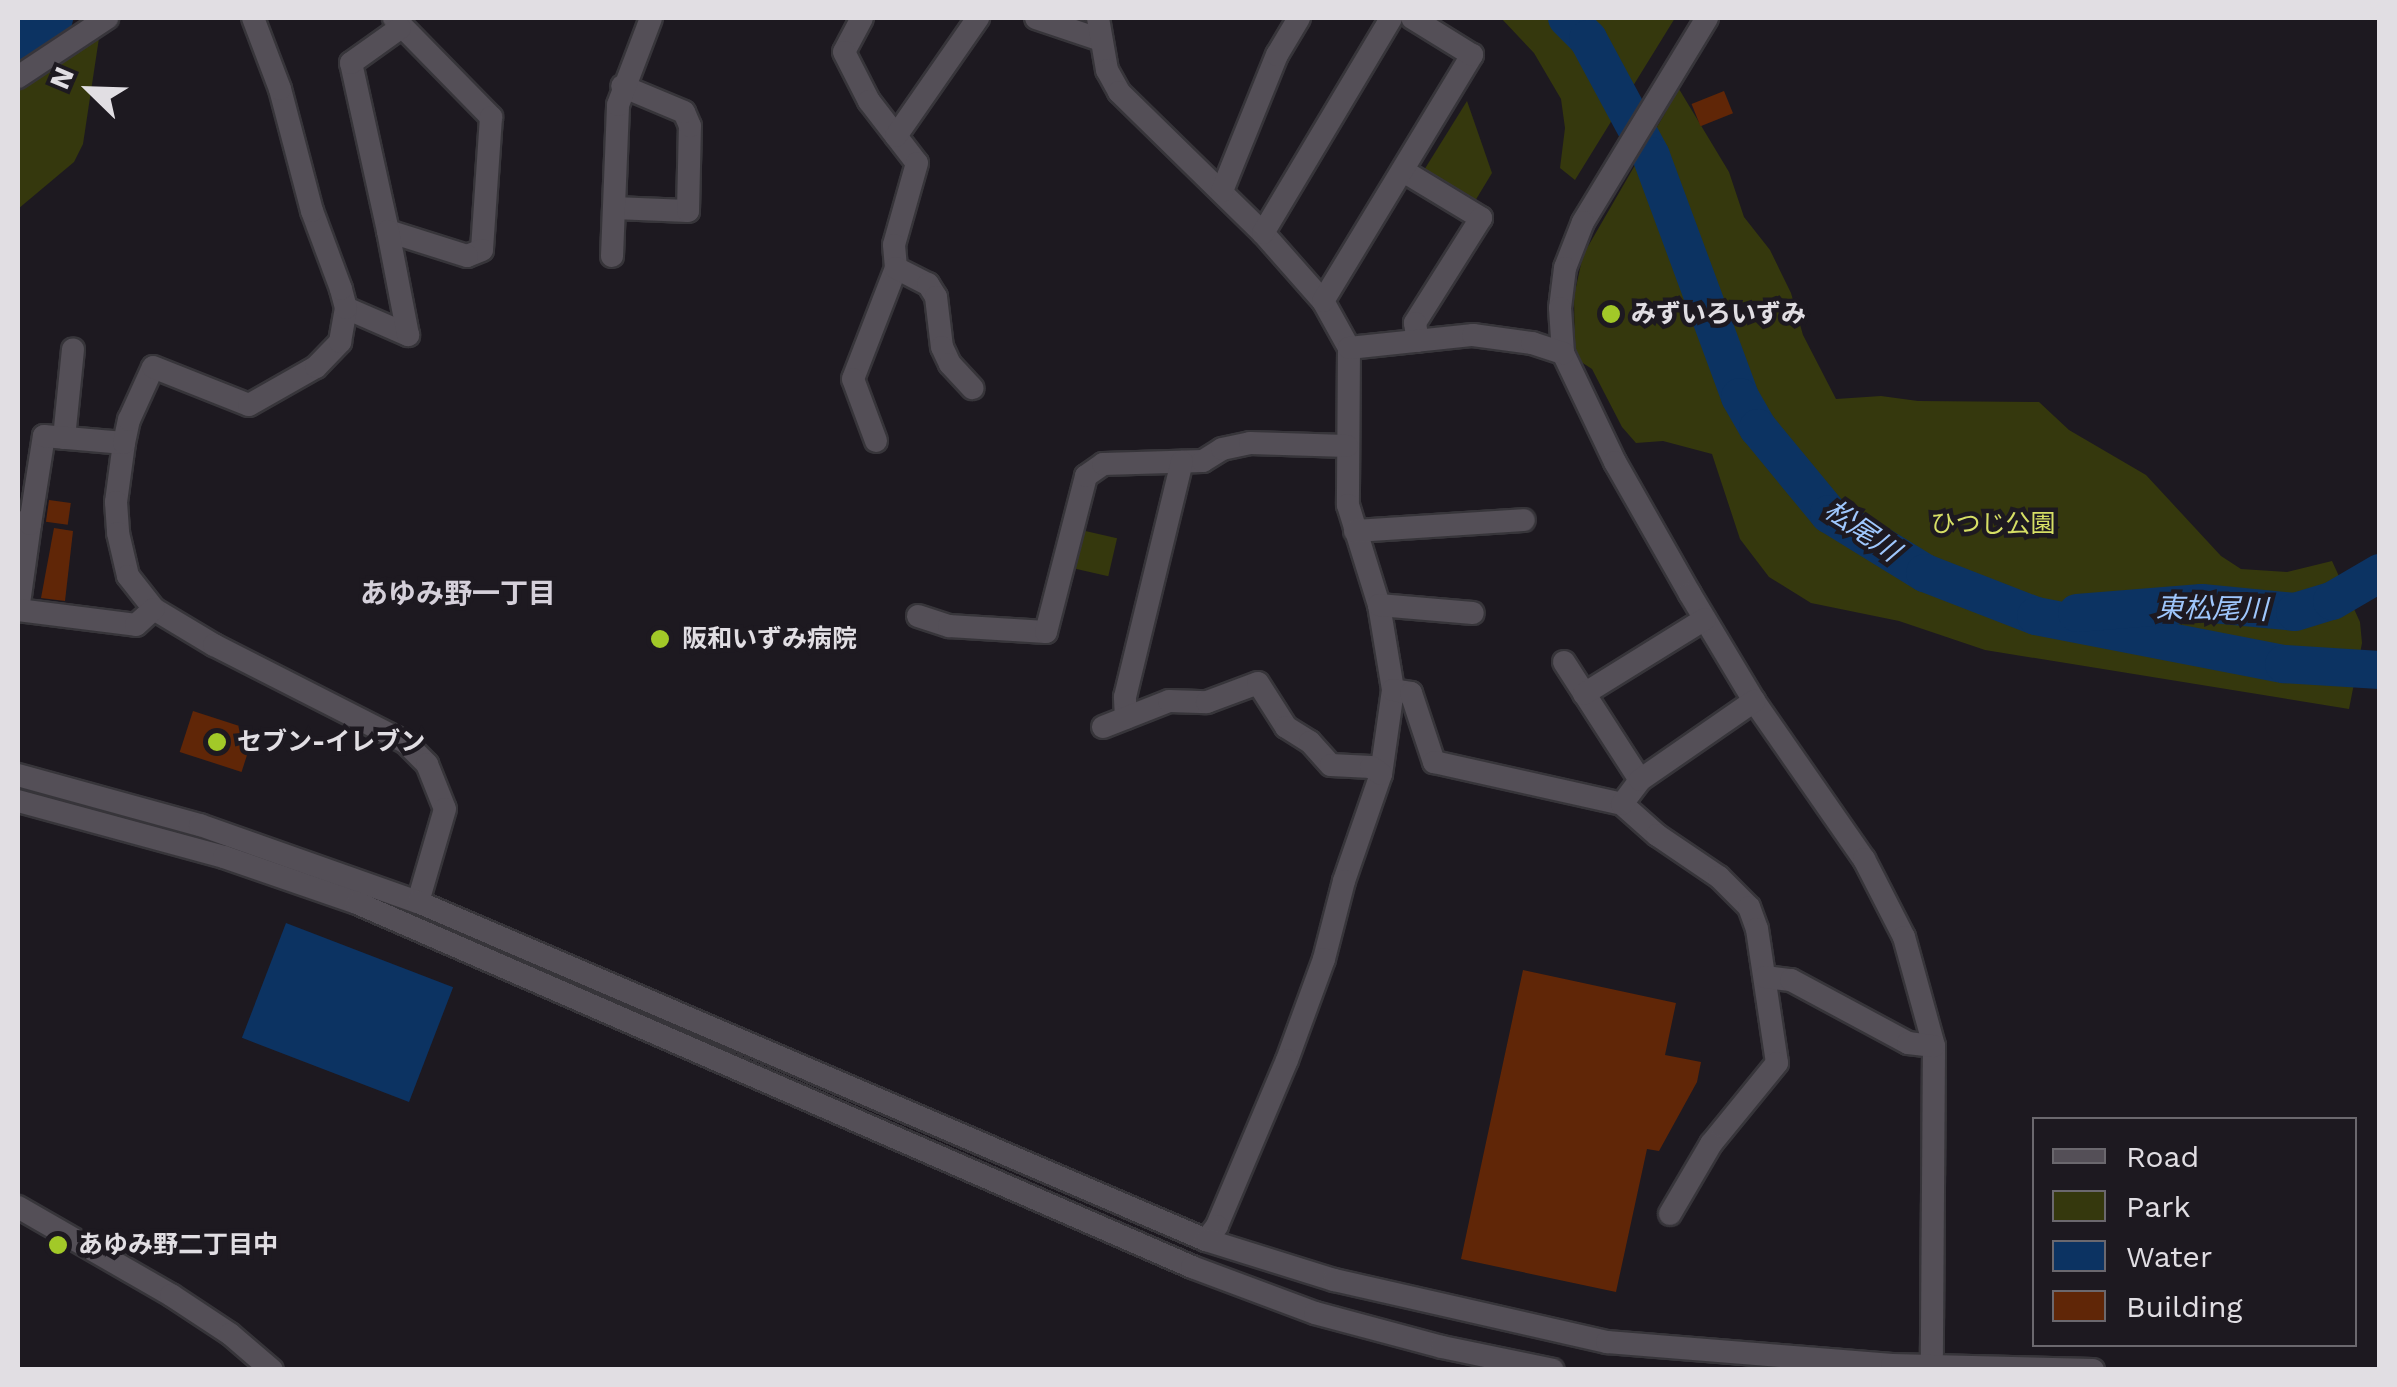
<!DOCTYPE html>
<meta charset="utf-8">
<style>
body{margin:0}
#map{position:relative;width:2397px;height:1387px;overflow:hidden;background:#1d1920;font-family:"Work Sans","Noto Sans JP",sans-serif}
div>[style]{position:absolute}
[style*='--x']{left:calc(var(--x)*1px);top:calc(var(--y)*1px);width:calc(var(--w)*1px);rotate:calc(var(--a)*1deg)}
.green>*{inset:0;background:#35380d;transform-origin:0 0}
.water>*{inset:0;background:#0c3362;transform-origin:0 0}
.river>*{height:38px;margin:-19px;padding:0 19px;transform-origin:19px;border-radius:19px;background:#0c3362}
.building>*{inset:0;background:#602607;transform-origin:0 0}
.roads{filter:drop-shadow(2px 0 #37353a) drop-shadow(-2px 0 #37353a) drop-shadow(0 2px #37353a) drop-shadow(0 -2px #37353a)}
.minor>*{height:22px;margin:-11px;padding:0 11px;transform-origin:11px;border-radius:11px;background:#544f57}
.dots>*{width:28px;height:28px;translate:-50% -50%;box-sizing:border-box;border:5px solid #1d1920;border-radius:50%}
span{translate:-50% -50%;white-space:nowrap;text-align:center;line-height:1.15;-webkit-text-stroke:9px #1d1920;paint-order:stroke}
.poi-label{font-size:25px;color:#e1dee3;font-weight:700}
.left{translate:0 -50%;text-align:left}
.park-label{font-size:25px;color:#d6df65}
.water-label{font-size:28px;color:#9fc7fd;font-style:italic}
.neighbourhood-label{font-size:28px;color:#d5d0da;font-weight:700}
.frame{position:absolute;inset:0;border:20px solid #e1dee3;pointer-events:none}
.legend{position:absolute;left:2032px;top:1117px;width:325px;height:230px;box-sizing:border-box;background:#1d1920;border:2px solid #6b686e;margin:0;padding:12px 18px;list-style:none;font-size:30px;color:#e1dee3}
.legend li{display:flex;align-items:center;gap:20px;height:50px}
.legend b{width:50px;border:2px solid #6b686e}
.north{position:absolute;left:40px;top:40px;width:100px;height:100px;-webkit-text-stroke:8px #1d1920;paint-order:stroke;rotate:293deg;font-size:28px;font-weight:700;line-height:40px;text-align:center;color:#e1dee3}
.north::after{content:'';display:block;margin:auto;width:35px;height:45px;background:#e1dee3;clip-path:polygon(50% 0,100% 100%,50% 72%,0 100%)}
</style>
<div id="map">
<div class="green">
<div style="clip-path:polygon(1501px 18px,1675px 18px,1575px 180px,1560px 168px,1565px 128px,1561px 99px,1534px 53px)"></div>
<div style="clip-path:polygon(93px 33px,99px 38px,83px 144px,74px 162px,18px 209px,18px 84px)"></div>
<div style="clip-path:polygon(1679px 89px,1729px 172px,1744px 217px,1770px 250px,1791px 293px,1803px 335px,1836px 399px,1881px 396px,1918px 401px,2039px 402px,2069px 430px,2146px 475px,2221px 556px,2241px 569px,2287px 572px,2332px 561px,2360px 622px,2362px 643px,2349px 709px,1985px 650px,1899px 621px,1811px 603px,1769px 577px,1740px 539px,1712px 454px,1663px 441px,1636px 443px,1622px 427px,1592px 369px,1575px 358px,1574px 296px,1583px 255px)"></div>
<div style="clip-path:polygon(1467px 101px,1492px 173px,1472px 206px,1421px 175px)"></div>
<div style="left:1081px;top:530px;width:37px;height:39px;rotate:13deg"></div>
</div>
<div class="water">
<div style="left:286px;top:923px;width:179px;height:123px;rotate:21deg"></div>
</div>
<div class="river">
<div style="--x:1567;--y:18;--w:30;--a:45"></div>
<div style="--x:1588;--y:39;--w:133;--a:61.7"></div>
<div style="--x:1651;--y:156;--w:257;--a:69.7"></div>
<div style="--x:1740;--y:397;--w:36;--a:60"></div>
<div style="--x:1758;--y:428;--w:112;--a:50.5"></div>
<div style="--x:1829;--y:514;--w:113;--a:31.6"></div>
<div style="--x:1925;--y:573;--w:119;--a:21.2"></div>
<div style="--x:2036;--y:616;--w:253;--a:11"></div>
<div style="--x:2284;--y:664;--w:96;--a:3.6"></div>
<div style="--x:18;--y:43;--w:44;--a:-34.8"></div>
<div style="--x:2077;--y:613;--w:125;--a:-4.6"></div>
<div style="--x:2202;--y:603;--w:93;--a:5.5"></div>
<div style="--x:2295;--y:612;--w:39;--a:-17"></div>
<div style="--x:2332;--y:601;--w:56;--a:-30.3"></div>
</div>
<div class="building">
<div style="left:1724px;top:91px;width:24px;height:35px;rotate:68deg"></div>
<div style="left:49px;top:500px;width:22px;height:22px;rotate:8deg"></div>
<div style="clip-path:polygon(54px 528px,73px 531px,65px 601px,41px 598px)"></div>
<div style="left:193px;top:711px;width:65px;height:43px;rotate:18deg"></div>
<div style="clip-path:polygon(1523px 970px,1676px 1003px,1665px 1055px,1701px 1062px,1697px 1082px,1659px 1151px,1647px 1149px,1616px 1292px,1461px 1259px)"></div>
</div>
<div class="roads">
<div class="minor">
<div style="--x:394;--y:18;--w:139;--a:45.6"></div>
<div style="--x:491;--y:117;--w:133;--a:93.9"></div>
<div style="--x:482;--y:250;--w:16;--a:158"></div>
<div style="--x:467;--y:256;--w:83;--a:-162.4"></div>
<div style="--x:388;--y:231;--w:172;--a:-102.4"></div>
<div style="--x:351;--y:63;--w:60;--a:-35.5"></div>
<div style="--x:862;--y:18;--w:38;--a:118"></div>
<div style="--x:844;--y:52;--w:55;--a:63"></div>
<div style="--x:869;--y:101;--w:78;--a:52.3"></div>
<div style="--x:917;--y:163;--w:85;--a:105.7"></div>
<div style="--x:894;--y:245;--w:23;--a:85"></div>
<div style="--x:896;--y:268;--w:119;--a:111.2"></div>
<div style="--x:853;--y:379;--w:66;--a:69.6"></div>
<div style="--x:1036;--y:18;--w:69;--a:18.7"></div>
<div style="--x:1098;--y:18;--w:53;--a:80.2"></div>
<div style="--x:1107;--y:70;--w:25;--a:61"></div>
<div style="--x:1119;--y:92;--w:202;--a:44.4"></div>
<div style="--x:1263;--y:233;--w:91;--a:48.6"></div>
<div style="--x:1323;--y:301;--w:54;--a:61"></div>
<div style="--x:1349;--y:348;--w:157;--a:90.4"></div>
<div style="--x:1348;--y:505;--w:105;--a:72.8"></div>
<div style="--x:1379;--y:605;--w:86;--a:80.6"></div>
<div style="--x:1393;--y:690;--w:85;--a:98.1"></div>
<div style="--x:1381;--y:774;--w:113;--a:109.1"></div>
<div style="--x:1344;--y:881;--w:81;--a:104.4"></div>
<div style="--x:1324;--y:959;--w:108;--a:110.1"></div>
<div style="--x:1287;--y:1060;--w:180;--a:112.9"></div>
<div style="--x:1217;--y:1226;--w:18;--a:128"></div>
<div style="--x:1707;--y:18;--w:239;--a:121.3"></div>
<div style="--x:1583;--y:222;--w:49;--a:111.4"></div>
<div style="--x:1565;--y:268;--w:40;--a:97.1"></div>
<div style="--x:1560;--y:308;--w:45;--a:86.2"></div>
<div style="--x:1563;--y:353;--w:121;--a:64.5"></div>
<div style="--x:1615;--y:462;--w:152;--a:60.4"></div>
<div style="--x:1690;--y:594;--w:125;--a:59.1"></div>
<div style="--x:1754;--y:701;--w:193;--a:55.2"></div>
<div style="--x:1864;--y:859;--w:88;--a:62.9"></div>
<div style="--x:1904;--y:937;--w:113;--a:74.6"></div>
<div style="--x:1934;--y:1046;--w:324;--a:90.4"></div>
<div style="--x:18;--y:77;--w:107;--a:-33.5"></div>
<div style="--x:896;--y:136;--w:144;--a:-55.2"></div>
<div style="--x:1405;--y:172;--w:89;--a:31.2"></div>
<div style="--x:1481;--y:218;--w:124;--a:122.2"></div>
<div style="--x:1415;--y:323;--w:18;--a:81"></div>
<div style="--x:1222;--y:191;--w:147;--a:-68"></div>
<div style="--x:1277;--y:55;--w:43;--a:-59.3"></div>
<div style="--x:614;--y:208;--w:74;--a:2.3"></div>
<div style="--x:688;--y:211;--w:85;--a:-88.7"></div>
<div style="--x:690;--y:126;--w:15;--a:-113"></div>
<div style="--x:684;--y:112;--w:67;--a:-157.2"></div>
<div style="--x:1263;--y:233;--w:250;--a:-59.2"></div>
<div style="--x:612;--y:256;--w:151;--a:-87.7"></div>
<div style="--x:618;--y:105;--w:93;--a:-69.2"></div>
<div style="--x:896;--y:268;--w:36;--a:27"></div>
<div style="--x:928;--y:284;--w:15;--a:58"></div>
<div style="--x:936;--y:297;--w:50;--a:83.2"></div>
<div style="--x:942;--y:347;--w:19;--a:65"></div>
<div style="--x:950;--y:364;--w:33;--a:47"></div>
<div style="--x:1323;--y:301;--w:288;--a:-58.8"></div>
<div style="--x:1472;--y:55;--w:70;--a:-148.3"></div>
<div style="--x:346;--y:308;--w:68;--a:23.5"></div>
<div style="--x:408;--y:335;--w:106;--a:-100.9"></div>
<div style="--x:1349;--y:348;--w:125;--a:-6"></div>
<div style="--x:1473;--y:335;--w:60;--a:7.7"></div>
<div style="--x:1532;--y:343;--w:33;--a:18"></div>
<div style="--x:64;--y:438;--w:89;--a:-84.2"></div>
<div style="--x:124;--y:443;--w:60;--a:97.7"></div>
<div style="--x:116;--y:502;--w:31;--a:86"></div>
<div style="--x:118;--y:533;--w:44;--a:76.9"></div>
<div style="--x:128;--y:576;--w:42;--a:51.8"></div>
<div style="--x:154;--y:609;--w:70;--a:31"></div>
<div style="--x:214;--y:645;--w:216;--a:27"></div>
<div style="--x:406;--y:743;--w:30;--a:45"></div>
<div style="--x:427;--y:764;--w:48;--a:68.2"></div>
<div style="--x:445;--y:809;--w:97;--a:106.2"></div>
<div style="--x:18;--y:522;--w:12;--a:9"></div>
<div style="--x:30;--y:524;--w:87;--a:97.9"></div>
<div style="--x:18;--y:610;--w:119;--a:7.2"></div>
<div style="--x:136;--y:625;--w:24;--a:-42"></div>
<div style="--x:30;--y:524;--w:89;--a:-81"></div>
<div style="--x:44;--y:436;--w:80;--a:5"></div>
<div style="--x:124;--y:443;--w:24;--a:-78"></div>
<div style="--x:129;--y:420;--w:58;--a:-65.6"></div>
<div style="--x:153;--y:367;--w:103;--a:21.6"></div>
<div style="--x:249;--y:405;--w:77;--a:-29.6"></div>
<div style="--x:316;--y:367;--w:35;--a:-46"></div>
<div style="--x:340;--y:342;--w:35;--a:-80"></div>
<div style="--x:346;--y:308;--w:20;--a:-105"></div>
<div style="--x:341;--y:289;--w:83;--a:-110.4"></div>
<div style="--x:312;--y:211;--w:126;--a:-104.7"></div>
<div style="--x:280;--y:89;--w:76;--a:-110.8"></div>
<div style="--x:1355;--y:531;--w:169;--a:-3.7"></div>
<div style="--x:1379;--y:605;--w:94;--a:4.9"></div>
<div style="--x:918;--y:616;--w:33;--a:18"></div>
<div style="--x:949;--y:626;--w:97;--a:3.5"></div>
<div style="--x:1046;--y:632;--w:161;--a:-75.6"></div>
<div style="--x:1086;--y:476;--w:21;--a:-35"></div>
<div style="--x:1103;--y:464;--w:100;--a:-1.7"></div>
<div style="--x:1203;--y:461;--w:22;--a:-32"></div>
<div style="--x:1222;--y:449;--w:29;--a:-12"></div>
<div style="--x:1250;--y:443;--w:97;--a:1.8"></div>
<div style="--x:1564;--y:662;--w:140;--a:57.2"></div>
<div style="--x:1393;--y:690;--w:18;--a:9"></div>
<div style="--x:1411;--y:693;--w:73;--a:71.6"></div>
<div style="--x:1434;--y:762;--w:193;--a:12.6"></div>
<div style="--x:1622;--y:804;--w:47;--a:41.5"></div>
<div style="--x:1657;--y:835;--w:75;--a:34.1"></div>
<div style="--x:1719;--y:877;--w:42;--a:45"></div>
<div style="--x:1749;--y:907;--w:23;--a:70"></div>
<div style="--x:1757;--y:929;--w:135;--a:81.5"></div>
<div style="--x:1777;--y:1063;--w:104;--a:129.2"></div>
<div style="--x:1711;--y:1144;--w:81;--a:120.4"></div>
<div style="--x:1584;--y:694;--w:142;--a:-31.8"></div>
<div style="--x:1126;--y:718;--w:21;--a:-93"></div>
<div style="--x:1125;--y:697;--w:242;--a:-76.4"></div>
<div style="--x:1103;--y:727;--w:71;--a:-21.5"></div>
<div style="--x:1169;--y:701;--w:38;--a:2"></div>
<div style="--x:1207;--y:702;--w:54;--a:-20.4"></div>
<div style="--x:1258;--y:683;--w:52;--a:57.5"></div>
<div style="--x:1286;--y:727;--w:28;--a:32"></div>
<div style="--x:1310;--y:742;--w:31;--a:48"></div>
<div style="--x:1331;--y:765;--w:40;--a:2.9"></div>
<div style="--x:1371;--y:767;--w:12;--a:35"></div>
<div style="--x:18;--y:775;--w:189;--a:15.4"></div>
<div style="--x:200;--y:825;--w:231;--a:19.5"></div>
<div style="--x:418;--y:902;--w:857;--a:23.22"></div>
<div style="--x:1206;--y:1240;--w:134;--a:17.4"></div>
<div style="--x:1334;--y:1280;--w:280;--a:12.8"></div>
<div style="--x:1607;--y:1342;--w:286;--a:4.6"></div>
<div style="--x:1892;--y:1365;--w:201;--a:1.4"></div>
<div style="--x:18;--y:801;--w:213;--a:15.2"></div>
<div style="--x:224;--y:857;--w:141;--a:19.1"></div>
<div style="--x:357;--y:903;--w:911;--a:23.55"></div>
<div style="--x:1192;--y:1267;--w:131;--a:20.5"></div>
<div style="--x:1315;--y:1313;--w:131;--a:15"></div>
<div style="--x:1442;--y:1347;--w:113;--a:11.7"></div>
<div style="--x:1622;--y:804;--w:30;--a:-53"></div>
<div style="--x:1640;--y:780;--w:139;--a:-34.7"></div>
<div style="--x:1765;--y:977;--w:26;--a:7"></div>
<div style="--x:1791;--y:980;--w:133;--a:28.3"></div>
<div style="--x:1908;--y:1043;--w:26;--a:7"></div>
<div style="--x:18;--y:1207;--w:177;--a:29.9"></div>
<div style="--x:171;--y:1295;--w:71;--a:33.5"></div>
<div style="--x:230;--y:1334;--w:55;--a:40.6"></div>
</div>
</div>
<div class="dots">
<div style="left:1611px;top:314px;background:#a2c928"></div>
<div style="left:660px;top:639px;background:#a2c928"></div>
<div style="left:217px;top:742px;background:#a2c928"></div>
<div style="left:58px;top:1245px;background:#a2c928"></div>
</div>
<div class="poi-label">
<span class="left" style="left:1631px;top:314px">みずいろいずみ</span>
<span class="left" style="left:682px;top:639px">阪和いずみ病院</span>
<span class="left" style="left:237px;top:742px">セブン-イレブン</span>
<span class="left" style="left:78px;top:1245px">あゆみ野二丁目中</span>
</div>
<div class="park-label">
<span style="left:1993px;top:524px">ひつじ公園</span>
</div>
<div class="water-label">
<span style="left:1862px;top:531px;rotate:35deg">松尾川</span>
<span style="left:2212px;top:609px;rotate:1deg">東松尾川</span>
</div>
<div class="neighbourhood-label">
<span style="left:458px;top:594px">あゆみ野一丁目</span>
</div>
<div class="frame"></div>
<ul class="legend">
<li><b style="height:12px;background:#544f57"></b>Road</li>
<li><b style="height:28px;background:#35380d"></b>Park</li>
<li><b style="height:28px;background:#0c3362"></b>Water</li>
<li><b style="height:28px;background:#602607"></b>Building</li>
</ul>
<div class="north">N</div>
</div>
